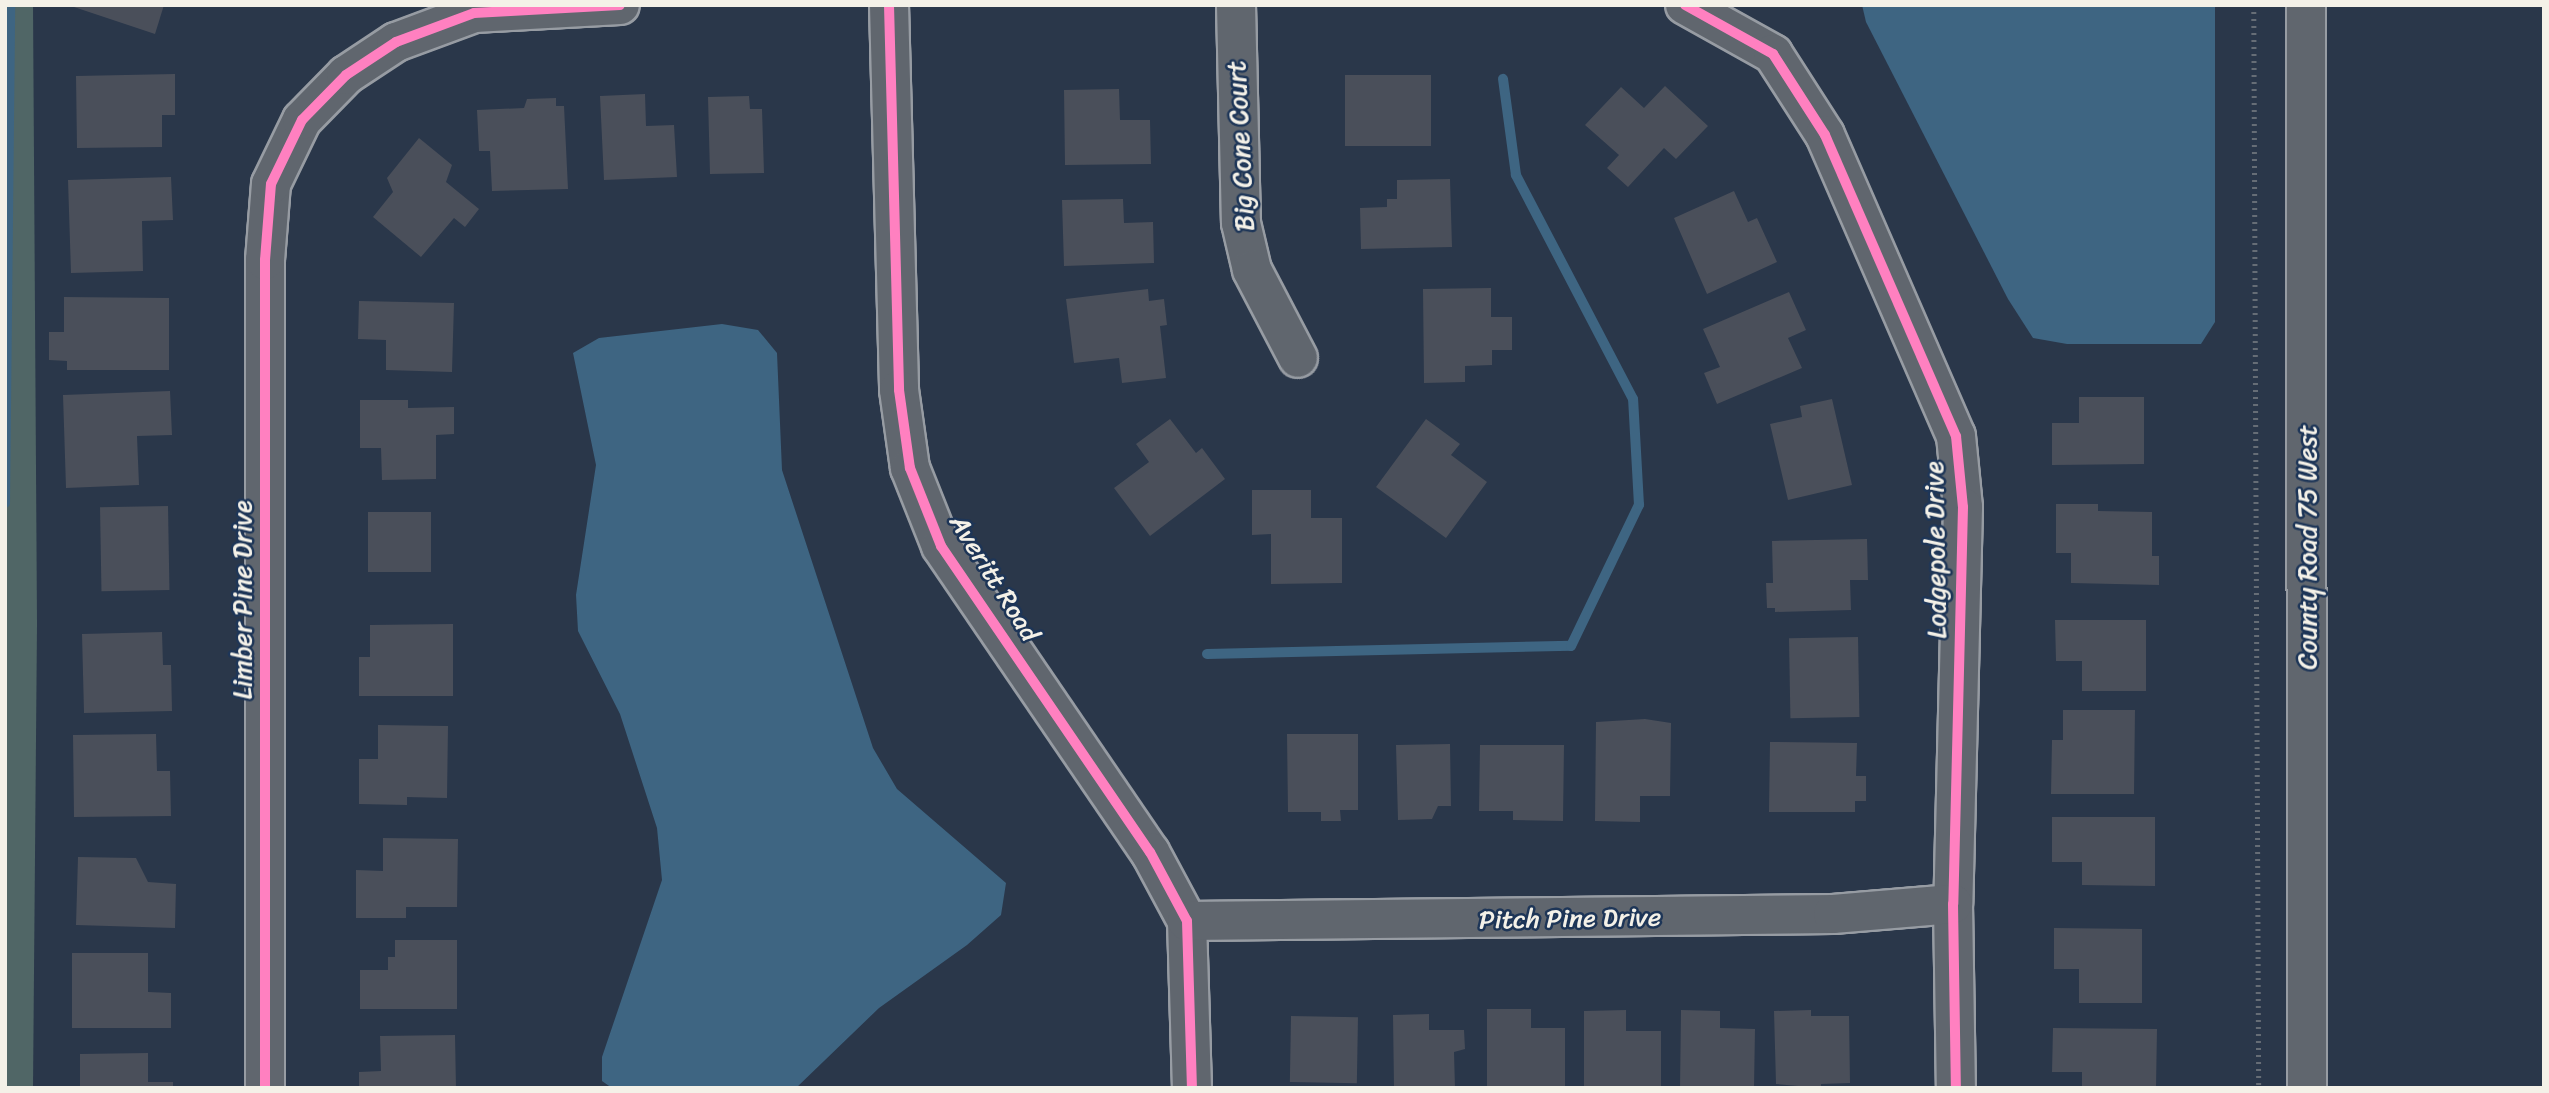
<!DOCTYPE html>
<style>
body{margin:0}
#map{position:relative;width:2549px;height:1093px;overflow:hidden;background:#2a374a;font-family:Sriracha,sans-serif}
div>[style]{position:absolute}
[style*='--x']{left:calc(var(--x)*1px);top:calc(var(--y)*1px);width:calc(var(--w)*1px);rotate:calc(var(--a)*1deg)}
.green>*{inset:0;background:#506666}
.water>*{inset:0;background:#3e6582}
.stream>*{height:10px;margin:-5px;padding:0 5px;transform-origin:5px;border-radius:5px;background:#3e6582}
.building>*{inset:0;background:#4a4f5a;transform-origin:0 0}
.path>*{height:4.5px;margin-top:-2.25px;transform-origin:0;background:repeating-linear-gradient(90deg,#666d76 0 2px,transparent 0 7px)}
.roads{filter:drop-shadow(2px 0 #979ca3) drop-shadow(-2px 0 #979ca3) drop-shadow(0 2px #979ca3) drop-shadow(0 -2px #979ca3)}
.minor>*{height:38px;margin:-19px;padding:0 19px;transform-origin:19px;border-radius:19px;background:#60666e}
.cycleway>*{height:10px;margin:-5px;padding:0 5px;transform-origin:5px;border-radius:5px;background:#ff80c0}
span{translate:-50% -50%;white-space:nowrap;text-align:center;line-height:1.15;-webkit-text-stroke:5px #1d3557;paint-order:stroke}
.street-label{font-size:26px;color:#f4f1e8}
.frame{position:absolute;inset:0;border:7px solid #f4f1e8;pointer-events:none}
</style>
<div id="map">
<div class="green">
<div style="clip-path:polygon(5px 5px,33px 5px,37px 624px,33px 1088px,5px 1088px)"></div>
</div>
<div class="water">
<div style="clip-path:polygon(1862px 5px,2215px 5px,2215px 322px,2201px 344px,2067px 344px,2033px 338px,2008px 299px,1866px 22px)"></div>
<div style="clip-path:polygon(722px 324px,758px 330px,777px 353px,782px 470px,873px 748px,897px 789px,1006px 883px,1001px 915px,967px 945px,879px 1008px,796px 1088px,612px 1088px,602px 1081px,602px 1057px,662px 880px,657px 828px,620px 714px,578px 631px,576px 595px,596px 465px,573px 353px,599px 338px)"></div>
</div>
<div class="stream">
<div style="--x:5;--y:503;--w:498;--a:-89.4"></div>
<div style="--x:1207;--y:654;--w:364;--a:-1.3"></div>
<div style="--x:1571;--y:646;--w:157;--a:-64.3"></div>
<div style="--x:1639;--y:505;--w:106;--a:-93.2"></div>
<div style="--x:1633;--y:399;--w:253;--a:-117.6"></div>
<div style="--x:1516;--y:175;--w:97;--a:-97.7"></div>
</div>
<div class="building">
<div style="clip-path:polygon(68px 5px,164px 5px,155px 34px)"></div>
<div style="clip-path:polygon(175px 74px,175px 115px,162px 115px,162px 147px,77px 148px,76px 76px)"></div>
<div style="left:1431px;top:75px;width:71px;height:86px;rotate:90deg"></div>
<div style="clip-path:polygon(1665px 86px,1708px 126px,1676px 159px,1664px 148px,1628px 187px,1607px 168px,1619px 155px,1585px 125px,1621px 87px,1644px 108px)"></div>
<div style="clip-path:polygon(1119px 89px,1120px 120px,1150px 120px,1151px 164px,1065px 165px,1064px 90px)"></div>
<div style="clip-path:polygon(645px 94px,646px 126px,674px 125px,677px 177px,604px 180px,600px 96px)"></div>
<div style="clip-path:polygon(749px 96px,750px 109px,762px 109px,764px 173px,710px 174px,708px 97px)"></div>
<div style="clip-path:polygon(556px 98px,556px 106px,564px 106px,568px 189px,492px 191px,490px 151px,479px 151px,477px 110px,524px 108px,527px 99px)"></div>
<div style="clip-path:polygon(419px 138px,452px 165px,446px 182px,479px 209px,465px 227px,454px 218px,421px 257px,373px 217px,393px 192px,387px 178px)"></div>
<div style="clip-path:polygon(171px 177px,173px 220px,142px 221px,143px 271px,71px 273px,68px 180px)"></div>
<div style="clip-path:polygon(1450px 179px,1452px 247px,1361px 249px,1360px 208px,1387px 207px,1387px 199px,1397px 199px,1397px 180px)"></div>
<div style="clip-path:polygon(1734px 191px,1748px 222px,1757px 218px,1777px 262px,1707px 294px,1674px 218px)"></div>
<div style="clip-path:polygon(1123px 199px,1124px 223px,1153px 222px,1154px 263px,1064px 266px,1062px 200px)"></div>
<div style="clip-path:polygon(1491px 288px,1491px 317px,1512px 317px,1512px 350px,1492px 350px,1492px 365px,1465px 366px,1465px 382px,1424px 383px,1423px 289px)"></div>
<div style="clip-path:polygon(1148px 289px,1149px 301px,1164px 299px,1167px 325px,1160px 326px,1166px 378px,1122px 383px,1119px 358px,1074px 363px,1066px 299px)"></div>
<div style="clip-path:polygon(1789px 292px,1806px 330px,1788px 338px,1802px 368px,1717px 404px,1704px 373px,1720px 367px,1703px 329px)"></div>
<div style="clip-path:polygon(64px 297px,169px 298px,169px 370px,67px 370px,67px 361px,49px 360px,49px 332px,64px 332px)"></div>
<div style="clip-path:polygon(359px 301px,454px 303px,452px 372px,386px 370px,386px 340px,358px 339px)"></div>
<div style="clip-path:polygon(170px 391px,172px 435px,137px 436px,139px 485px,66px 488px,63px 395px)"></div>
<div style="clip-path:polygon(2079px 397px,2144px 397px,2144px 464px,2052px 465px,2052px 423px,2079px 423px)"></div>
<div style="clip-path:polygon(1832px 399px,1852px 485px,1788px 500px,1770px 424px,1802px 417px,1800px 406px)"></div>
<div style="clip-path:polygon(360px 400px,408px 400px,408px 408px,454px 407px,454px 434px,436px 435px,436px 479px,382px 480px,381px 448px,360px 448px)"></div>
<div style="clip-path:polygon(1170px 419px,1196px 453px,1202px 448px,1225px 479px,1150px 536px,1114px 488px,1149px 462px,1136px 444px)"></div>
<div style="clip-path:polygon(1426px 419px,1460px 444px,1451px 455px,1487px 482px,1446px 538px,1376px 487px)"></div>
<div style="clip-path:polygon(1252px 490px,1311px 490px,1311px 518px,1342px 518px,1342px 583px,1271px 584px,1271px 534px,1252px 535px)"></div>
<div style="clip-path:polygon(2056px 504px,2098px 504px,2098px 511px,2152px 512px,2152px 556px,2159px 556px,2159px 585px,2071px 583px,2071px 553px,2056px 553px)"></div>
<div style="left:168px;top:506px;width:84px;height:68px;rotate:89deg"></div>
<div style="left:368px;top:512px;width:63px;height:60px"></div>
<div style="clip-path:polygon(1867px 539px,1868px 580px,1850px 580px,1851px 610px,1775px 612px,1775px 608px,1767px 608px,1766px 583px,1773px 583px,1772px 541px)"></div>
<div style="clip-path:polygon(2055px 620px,2146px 620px,2146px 691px,2082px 691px,2082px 661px,2056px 661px)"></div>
<div style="clip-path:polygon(453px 624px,453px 696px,359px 696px,359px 657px,370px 657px,370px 625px)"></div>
<div style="clip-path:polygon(162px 632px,163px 665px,171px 665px,172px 711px,84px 713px,82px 634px)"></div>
<div style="left:1858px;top:637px;width:80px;height:69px;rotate:89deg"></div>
<div style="clip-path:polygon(2063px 710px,2135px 710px,2134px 794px,2051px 794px,2052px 740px,2063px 740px)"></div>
<div style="clip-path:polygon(1645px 719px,1671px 723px,1670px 796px,1640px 796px,1640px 822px,1595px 821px,1596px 722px)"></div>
<div style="clip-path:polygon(378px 725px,448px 726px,447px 798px,407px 797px,407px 805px,359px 804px,359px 759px,378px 759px)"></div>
<div style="clip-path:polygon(156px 734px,157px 771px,170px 771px,171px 816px,74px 817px,73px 735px)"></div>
<div style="clip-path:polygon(1287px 734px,1358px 734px,1358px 810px,1340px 810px,1341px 821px,1321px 821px,1321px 812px,1288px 812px)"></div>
<div style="clip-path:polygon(1770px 742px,1857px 743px,1856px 776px,1866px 776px,1866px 801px,1855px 801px,1855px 812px,1769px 812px)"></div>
<div style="clip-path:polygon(1450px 744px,1451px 806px,1438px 806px,1432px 819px,1398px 820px,1396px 745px)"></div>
<div style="clip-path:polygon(1480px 745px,1564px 745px,1563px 821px,1513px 820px,1513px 811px,1479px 811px)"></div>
<div style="clip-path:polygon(2052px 817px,2155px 817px,2155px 886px,2082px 885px,2082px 862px,2052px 862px)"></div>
<div style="clip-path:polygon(383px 838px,458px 839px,457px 907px,406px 907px,406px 918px,356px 918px,356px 870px,383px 871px)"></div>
<div style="clip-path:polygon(78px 857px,136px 858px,148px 882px,176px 884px,175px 928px,76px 925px)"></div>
<div style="clip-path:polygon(2054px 928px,2142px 929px,2142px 1003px,2079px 1003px,2079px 969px,2054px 969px)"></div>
<div style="clip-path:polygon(395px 940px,457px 940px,457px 1009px,360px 1009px,360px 970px,388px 970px,388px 957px,395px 957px)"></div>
<div style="clip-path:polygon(72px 953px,148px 953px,148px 992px,171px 993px,171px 1028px,72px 1028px)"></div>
<div style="clip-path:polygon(1487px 1009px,1531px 1009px,1531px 1028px,1565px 1028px,1565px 1088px,1487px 1088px)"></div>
<div style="clip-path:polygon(1626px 1010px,1626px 1031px,1661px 1031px,1661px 1088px,1584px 1088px,1584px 1011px)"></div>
<div style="clip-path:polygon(1681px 1010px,1720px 1011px,1720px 1028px,1755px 1029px,1754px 1088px,1680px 1088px)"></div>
<div style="clip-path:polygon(1811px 1010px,1811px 1016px,1849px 1016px,1850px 1083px,1821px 1084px,1821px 1088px,1776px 1084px,1774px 1011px)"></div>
<div style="clip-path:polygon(1429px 1014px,1429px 1030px,1464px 1030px,1465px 1049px,1454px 1052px,1455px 1088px,1394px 1088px,1393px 1015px)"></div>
<div style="left:1291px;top:1016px;width:67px;height:66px;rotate:1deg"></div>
<div style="clip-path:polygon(2053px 1028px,2157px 1029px,2156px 1088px,2082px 1088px,2082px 1072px,2052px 1072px)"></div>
<div style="clip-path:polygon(455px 1035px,456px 1088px,359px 1088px,359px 1072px,381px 1071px,380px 1036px)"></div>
<div style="clip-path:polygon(148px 1053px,148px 1082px,173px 1082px,173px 1088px,80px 1088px,80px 1054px)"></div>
</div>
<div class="path">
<div style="--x:2254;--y:5;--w:1083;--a:89.74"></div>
</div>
<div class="roads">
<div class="minor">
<div style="--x:889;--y:5;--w:385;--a:88.5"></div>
<div style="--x:899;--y:390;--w:79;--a:82"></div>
<div style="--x:910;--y:468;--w:84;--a:68.3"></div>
<div style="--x:941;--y:546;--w:371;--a:55.7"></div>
<div style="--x:1150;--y:852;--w:78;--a:61.8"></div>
<div style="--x:1187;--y:921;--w:167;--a:88.3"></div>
<div style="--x:1236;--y:5;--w:218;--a:88.7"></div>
<div style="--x:1241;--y:223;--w:48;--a:76.8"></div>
<div style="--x:1252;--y:270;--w:99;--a:62.4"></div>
<div style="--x:1685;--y:5;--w:101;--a:29.1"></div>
<div style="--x:1773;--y:54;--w:96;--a:57.3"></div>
<div style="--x:1825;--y:135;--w:328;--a:66.5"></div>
<div style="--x:1956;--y:436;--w:71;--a:84.4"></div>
<div style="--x:1963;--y:507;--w:397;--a:91.4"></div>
<div style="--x:1953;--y:904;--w:184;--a:89.1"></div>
<div style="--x:2306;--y:5;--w:1083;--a:89.95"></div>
<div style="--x:1187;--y:921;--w:646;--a:-0.62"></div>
<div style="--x:1833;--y:914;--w:120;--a:-4.8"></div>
<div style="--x:265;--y:1088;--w:828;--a:-90"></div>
<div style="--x:265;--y:260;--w:76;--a:-85.5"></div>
<div style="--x:271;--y:184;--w:71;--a:-64.2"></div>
<div style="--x:302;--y:120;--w:63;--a:-45.6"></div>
<div style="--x:346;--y:75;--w:60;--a:-33.4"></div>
<div style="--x:396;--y:42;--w:83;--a:-20.4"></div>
<div style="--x:474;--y:13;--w:146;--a:-3.1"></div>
</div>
</div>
<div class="cycleway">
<div style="--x:889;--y:5;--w:385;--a:88.5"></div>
<div style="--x:899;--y:390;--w:79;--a:82"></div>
<div style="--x:910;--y:468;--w:84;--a:68.3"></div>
<div style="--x:941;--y:546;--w:371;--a:55.7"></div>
<div style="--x:1150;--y:852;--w:78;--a:61.8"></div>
<div style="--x:1187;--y:921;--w:167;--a:88.3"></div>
<div style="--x:1685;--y:5;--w:101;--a:29.1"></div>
<div style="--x:1773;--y:54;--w:96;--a:57.3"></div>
<div style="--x:1825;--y:135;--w:328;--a:66.5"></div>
<div style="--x:1956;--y:436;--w:71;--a:84.4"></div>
<div style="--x:1963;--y:507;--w:397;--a:91.4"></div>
<div style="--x:1953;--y:904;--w:184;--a:89.1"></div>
<div style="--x:265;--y:1088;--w:828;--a:-90"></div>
<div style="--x:265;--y:260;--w:76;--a:-85.5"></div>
<div style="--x:271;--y:184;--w:71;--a:-64.2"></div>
<div style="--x:302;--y:120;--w:63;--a:-45.6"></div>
<div style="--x:346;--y:75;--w:60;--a:-33.4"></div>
<div style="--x:396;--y:42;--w:83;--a:-20.4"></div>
<div style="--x:474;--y:13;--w:146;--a:-3.1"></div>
</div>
<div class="street-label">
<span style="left:1241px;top:146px;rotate:-93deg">Big Cone Court</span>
<span style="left:2308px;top:547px;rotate:-90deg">County Road 75 West</span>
<span style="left:1936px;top:550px;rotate:-91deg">Lodgepole Drive</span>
<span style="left:994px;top:578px;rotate:58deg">Averitt Road</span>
<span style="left:243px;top:600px;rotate:-90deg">Limber Pine Drive</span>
<span style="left:1570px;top:919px;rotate:-1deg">Pitch Pine Drive</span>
</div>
<div class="frame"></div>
</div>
